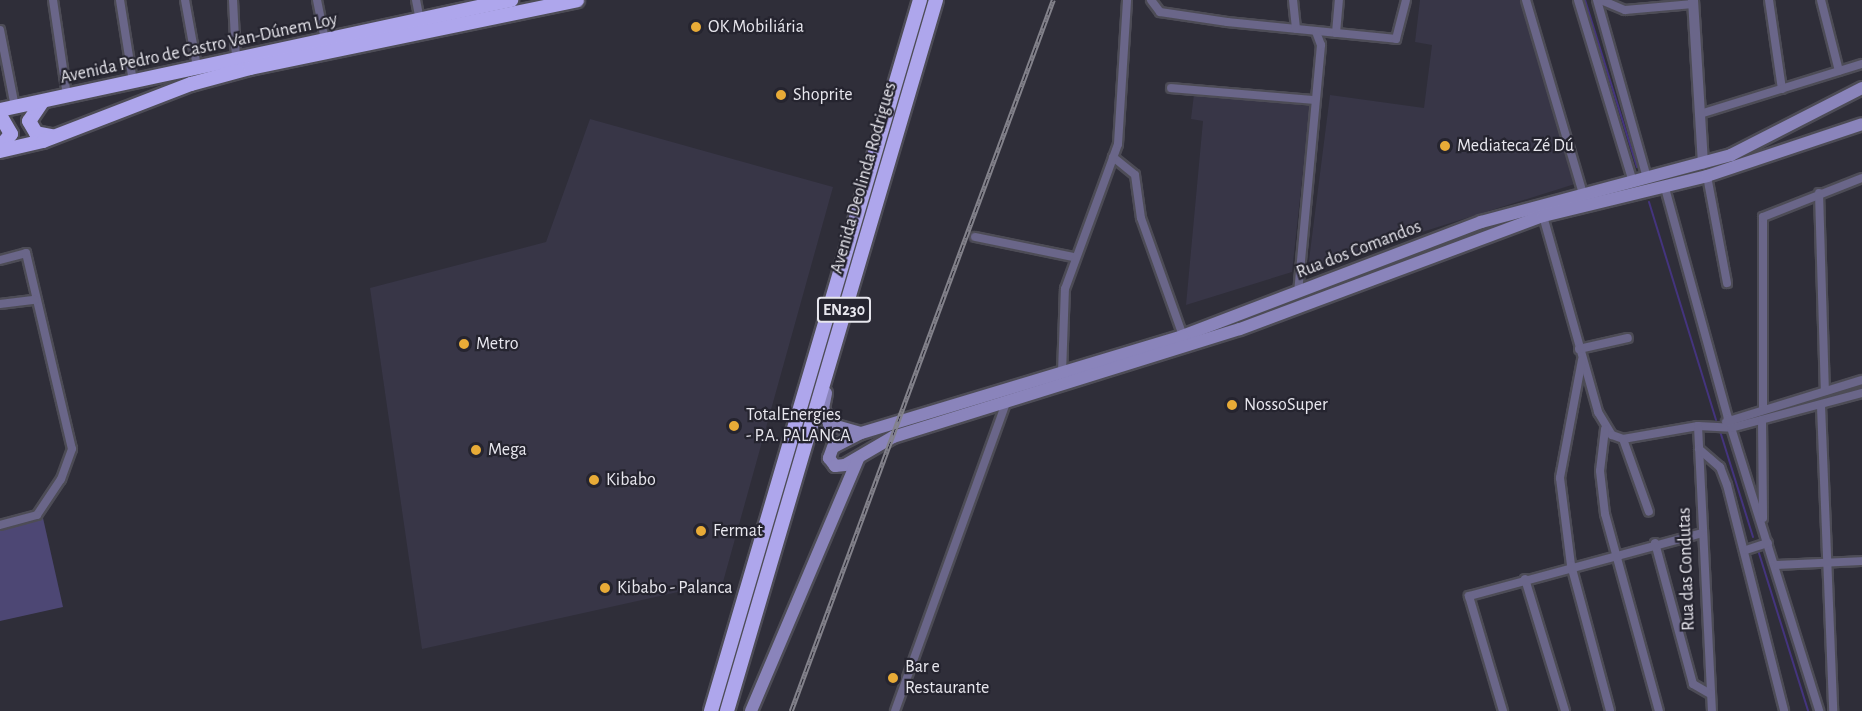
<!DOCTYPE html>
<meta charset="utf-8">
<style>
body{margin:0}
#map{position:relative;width:1862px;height:711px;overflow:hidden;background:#2f2e39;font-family:"Alegreya Sans",sans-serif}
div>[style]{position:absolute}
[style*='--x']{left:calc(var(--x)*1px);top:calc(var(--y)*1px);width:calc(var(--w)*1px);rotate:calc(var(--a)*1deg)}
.built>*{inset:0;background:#383647}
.green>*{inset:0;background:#4d4774}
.stream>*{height:2px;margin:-1px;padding:0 1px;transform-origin:1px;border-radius:1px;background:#44347e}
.roads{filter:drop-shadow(2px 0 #4d4c56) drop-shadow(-2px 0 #4d4c56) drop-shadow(0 2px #4d4c56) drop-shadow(0 -2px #4d4c56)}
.minor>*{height:8px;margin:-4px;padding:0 4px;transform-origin:4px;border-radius:4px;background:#6a6689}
.tertiary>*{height:10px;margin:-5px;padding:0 5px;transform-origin:5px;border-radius:5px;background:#6a6689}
.secondary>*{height:12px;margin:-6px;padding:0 6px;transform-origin:6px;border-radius:6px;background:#8a84bb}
.trunk>*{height:14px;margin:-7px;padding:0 7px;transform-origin:7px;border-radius:7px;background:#aea6ec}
.rail>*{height:4.5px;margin-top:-2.25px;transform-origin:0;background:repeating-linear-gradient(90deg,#25242f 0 7px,#83828b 0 14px);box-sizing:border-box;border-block:2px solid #83828b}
.dots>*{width:16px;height:16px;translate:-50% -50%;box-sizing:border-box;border:3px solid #25242f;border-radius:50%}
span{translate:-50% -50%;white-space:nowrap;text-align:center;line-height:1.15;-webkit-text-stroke:4.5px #25242f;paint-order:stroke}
.shield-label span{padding:2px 4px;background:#25242f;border:2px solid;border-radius:4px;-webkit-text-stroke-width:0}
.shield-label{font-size:16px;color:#e8e7ee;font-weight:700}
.poi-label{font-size:18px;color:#e8e7ee}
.left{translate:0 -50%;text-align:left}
.street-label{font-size:18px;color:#e8e7ee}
</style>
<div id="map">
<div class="built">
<div style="clip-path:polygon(1420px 0,1523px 0,1578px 183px,1308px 268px,1330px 95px,1424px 108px,1432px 45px,1415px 42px)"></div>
<div style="clip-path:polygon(1194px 94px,1310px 106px,1292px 272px,1186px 305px,1203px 121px,1191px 119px)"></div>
<div style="clip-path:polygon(590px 119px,833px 187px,723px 582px,422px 649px,370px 288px,546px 242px)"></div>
</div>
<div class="green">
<div style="clip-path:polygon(43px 518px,63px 607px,0 621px,0 528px)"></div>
</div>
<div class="stream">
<div style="--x:1585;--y:0;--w:175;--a:72.7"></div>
<div style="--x:1649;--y:202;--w:228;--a:72.9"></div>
<div style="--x:1720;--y:431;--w:111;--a:72.7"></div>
<div style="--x:1758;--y:550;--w:169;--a:72.7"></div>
</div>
<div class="roads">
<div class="minor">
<div style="--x:53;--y:0;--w:97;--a:81.7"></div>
<div style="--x:120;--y:0;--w:83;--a:81"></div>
<div style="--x:185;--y:0;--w:68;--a:79.8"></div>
<div style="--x:233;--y:0;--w:59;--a:87.1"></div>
<div style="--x:317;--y:0;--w:41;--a:78.7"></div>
<div style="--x:416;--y:0;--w:20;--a:79"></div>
<div style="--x:1151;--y:0;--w:15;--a:53"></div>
<div style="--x:1160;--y:12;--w:68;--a:8.5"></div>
<div style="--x:1227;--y:22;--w:170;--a:5.7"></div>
<div style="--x:1396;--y:39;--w:40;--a:-75.6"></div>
<div style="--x:1293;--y:0;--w:29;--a:84"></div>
<div style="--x:1526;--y:0;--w:202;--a:73.6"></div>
<div style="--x:1578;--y:0;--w:190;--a:73.2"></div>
<div style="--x:1597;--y:0;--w:185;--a:74.3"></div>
<div style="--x:1601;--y:0;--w:26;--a:23"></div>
<div style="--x:1625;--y:10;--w:68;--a:-5"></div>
<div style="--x:1769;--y:0;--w:90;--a:81.7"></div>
<div style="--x:1821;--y:0;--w:73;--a:75.8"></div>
<div style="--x:0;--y:30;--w:78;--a:79"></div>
<div style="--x:1336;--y:33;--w:33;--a:-85"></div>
<div style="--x:1171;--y:88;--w:144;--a:4.8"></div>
<div style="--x:1700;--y:114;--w:170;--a:-17.2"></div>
<div style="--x:1113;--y:157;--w:28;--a:39"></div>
<div style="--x:1135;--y:175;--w:43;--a:82.1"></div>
<div style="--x:1141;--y:218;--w:125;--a:70.4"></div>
<div style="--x:1707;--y:176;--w:109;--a:79.4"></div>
<div style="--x:1665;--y:188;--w:238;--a:74.7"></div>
<div style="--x:1728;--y:418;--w:307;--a:72.7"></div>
<div style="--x:1819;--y:193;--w:198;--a:88.3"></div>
<div style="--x:1543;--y:216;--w:204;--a:74.3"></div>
<div style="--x:1598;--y:412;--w:27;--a:59"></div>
<div style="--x:1612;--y:435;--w:12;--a:20"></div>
<div style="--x:1623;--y:439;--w:76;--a:-9.8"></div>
<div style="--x:1698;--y:426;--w:33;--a:3"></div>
<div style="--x:1731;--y:428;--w:136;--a:-15"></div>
<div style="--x:975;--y:237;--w:100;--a:11.5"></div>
<div style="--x:0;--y:260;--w:27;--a:-15"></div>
<div style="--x:26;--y:253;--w:201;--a:76.8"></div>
<div style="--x:72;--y:449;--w:32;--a:110"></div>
<div style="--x:61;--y:479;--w:43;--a:123.7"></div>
<div style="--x:37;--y:515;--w:38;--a:165"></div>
<div style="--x:1298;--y:293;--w:249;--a:-84.7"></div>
<div style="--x:1321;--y:45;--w:14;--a:-111"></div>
<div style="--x:0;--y:304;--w:35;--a:-7"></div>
<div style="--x:1579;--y:349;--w:50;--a:-12.7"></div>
<div style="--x:1582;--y:360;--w:120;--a:100.6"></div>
<div style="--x:1560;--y:478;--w:88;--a:82.8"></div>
<div style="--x:1571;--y:565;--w:151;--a:75"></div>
<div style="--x:1062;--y:373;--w:84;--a:-88"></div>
<div style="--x:1065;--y:289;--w:154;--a:-69.9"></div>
<div style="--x:1118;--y:144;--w:144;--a:-86.4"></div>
<div style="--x:1821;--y:406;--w:305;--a:87.7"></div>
<div style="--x:1763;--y:408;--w:191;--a:-90"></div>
<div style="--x:1763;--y:217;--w:106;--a:-21.5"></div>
<div style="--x:1762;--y:420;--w:98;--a:89.4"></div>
<div style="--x:1726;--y:422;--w:142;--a:-17.2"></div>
<div style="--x:1698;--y:426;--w:285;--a:87.2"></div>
<div style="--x:1605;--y:429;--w:42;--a:96.8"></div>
<div style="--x:1600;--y:471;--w:43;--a:83.4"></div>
<div style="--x:1605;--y:514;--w:204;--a:74.7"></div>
<div style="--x:1623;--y:439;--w:77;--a:70.4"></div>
<div style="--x:1699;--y:449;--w:28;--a:41"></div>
<div style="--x:1720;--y:467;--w:19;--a:69"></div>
<div style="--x:1727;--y:485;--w:233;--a:75.8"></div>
<div style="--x:1655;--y:543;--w:146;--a:74.9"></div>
<div style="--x:1693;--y:684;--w:20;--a:30"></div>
<div style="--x:1746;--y:550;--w:23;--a:-18"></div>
<div style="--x:1775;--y:565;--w:87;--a:-2.6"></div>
<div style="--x:1525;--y:579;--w:138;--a:73.1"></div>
<div style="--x:895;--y:711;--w:327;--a:-70.2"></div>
<div style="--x:1503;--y:711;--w:120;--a:-106.5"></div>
<div style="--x:1469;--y:596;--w:241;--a:-15.1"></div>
</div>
<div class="tertiary">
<div style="--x:1693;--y:0;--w:164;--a:86.5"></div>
</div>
<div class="secondary">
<div style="--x:1862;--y:88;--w:147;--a:152.9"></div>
<div style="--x:1731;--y:155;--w:259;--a:165"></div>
<div style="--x:1481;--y:222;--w:319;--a:159.1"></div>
<div style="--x:1183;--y:336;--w:336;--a:163.2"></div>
<div style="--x:861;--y:433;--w:31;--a:153"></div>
<div style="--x:833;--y:447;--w:12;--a:110"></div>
<div style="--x:829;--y:458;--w:10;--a:53"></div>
<div style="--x:835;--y:466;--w:10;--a:-6"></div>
<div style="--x:845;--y:465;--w:56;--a:-30.3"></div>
<div style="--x:893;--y:437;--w:363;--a:-17.3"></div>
<div style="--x:1240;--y:329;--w:323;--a:-20.5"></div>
<div style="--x:1543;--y:216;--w:169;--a:-13.7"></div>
<div style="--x:1707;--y:176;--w:163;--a:-18.5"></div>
<div style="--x:826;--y:393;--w:15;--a:101"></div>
<div style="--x:823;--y:408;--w:17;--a:69"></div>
<div style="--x:829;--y:424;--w:32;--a:16"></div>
<div style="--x:751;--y:711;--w:274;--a:-67"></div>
</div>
<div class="trunk">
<div style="--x:42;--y:102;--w:23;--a:124"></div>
<div style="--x:29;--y:121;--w:14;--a:60"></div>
<div style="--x:36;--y:133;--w:16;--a:11"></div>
<div style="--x:0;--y:110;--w:523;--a:-12.15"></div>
<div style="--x:0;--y:115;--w:22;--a:60"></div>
<div style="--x:11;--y:134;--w:17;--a:130"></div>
<div style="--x:0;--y:151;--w:44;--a:-13.1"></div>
<div style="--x:43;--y:141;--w:159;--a:-21.1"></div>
<div style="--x:191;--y:84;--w:61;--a:-15.2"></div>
<div style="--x:250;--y:68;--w:334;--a:-11.7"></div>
<div style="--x:711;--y:711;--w:741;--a:-73.62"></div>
<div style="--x:727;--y:711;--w:741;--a:-73.62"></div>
</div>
</div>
<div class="rail">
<div style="--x:791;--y:711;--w:758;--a:-69.77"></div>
</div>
<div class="dots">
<div style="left:696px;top:27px;background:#e8ab37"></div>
<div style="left:781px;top:95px;background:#e8ab37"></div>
<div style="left:1445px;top:146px;background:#e8ab37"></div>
<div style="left:464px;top:344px;background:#e8ab37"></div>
<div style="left:1232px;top:405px;background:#e8ab37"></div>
<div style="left:734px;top:426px;background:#e8ab37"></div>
<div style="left:476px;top:450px;background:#e8ab37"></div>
<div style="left:594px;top:480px;background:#e8ab37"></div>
<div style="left:701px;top:531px;background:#e8ab37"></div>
<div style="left:605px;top:588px;background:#e8ab37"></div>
<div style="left:893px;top:678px;background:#e8ab37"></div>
</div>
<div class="shield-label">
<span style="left:844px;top:310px">EN230</span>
</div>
<div class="poi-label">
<span class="left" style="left:708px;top:27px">OK Mobiliária</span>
<span class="left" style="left:793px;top:95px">Shoprite</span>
<span class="left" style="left:1457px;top:146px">Mediateca Zé Dú</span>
<span class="left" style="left:476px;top:344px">Metro</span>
<span class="left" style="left:1244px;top:405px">NossoSuper</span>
<span class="left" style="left:746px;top:426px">TotalEnergies<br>- P.A. PALANCA</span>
<span class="left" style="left:488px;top:450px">Mega</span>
<span class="left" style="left:606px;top:480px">Kibabo</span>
<span class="left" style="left:713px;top:531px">Fermat</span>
<span class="left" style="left:617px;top:588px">Kibabo - Palanca</span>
<span class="left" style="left:905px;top:678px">Bar e<br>Restaurante</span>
</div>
<div class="street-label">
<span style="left:199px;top:49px;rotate:-12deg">Avenida Pedro de Castro Van-Dúnem Loy</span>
<span style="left:864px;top:178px;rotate:-74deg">Avenida Deolinda Rodrigues</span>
<span style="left:1359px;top:250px;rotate:-21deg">Rua dos Comandos</span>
<span style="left:1687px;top:569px;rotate:-92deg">Rua das Condutas</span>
</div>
</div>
